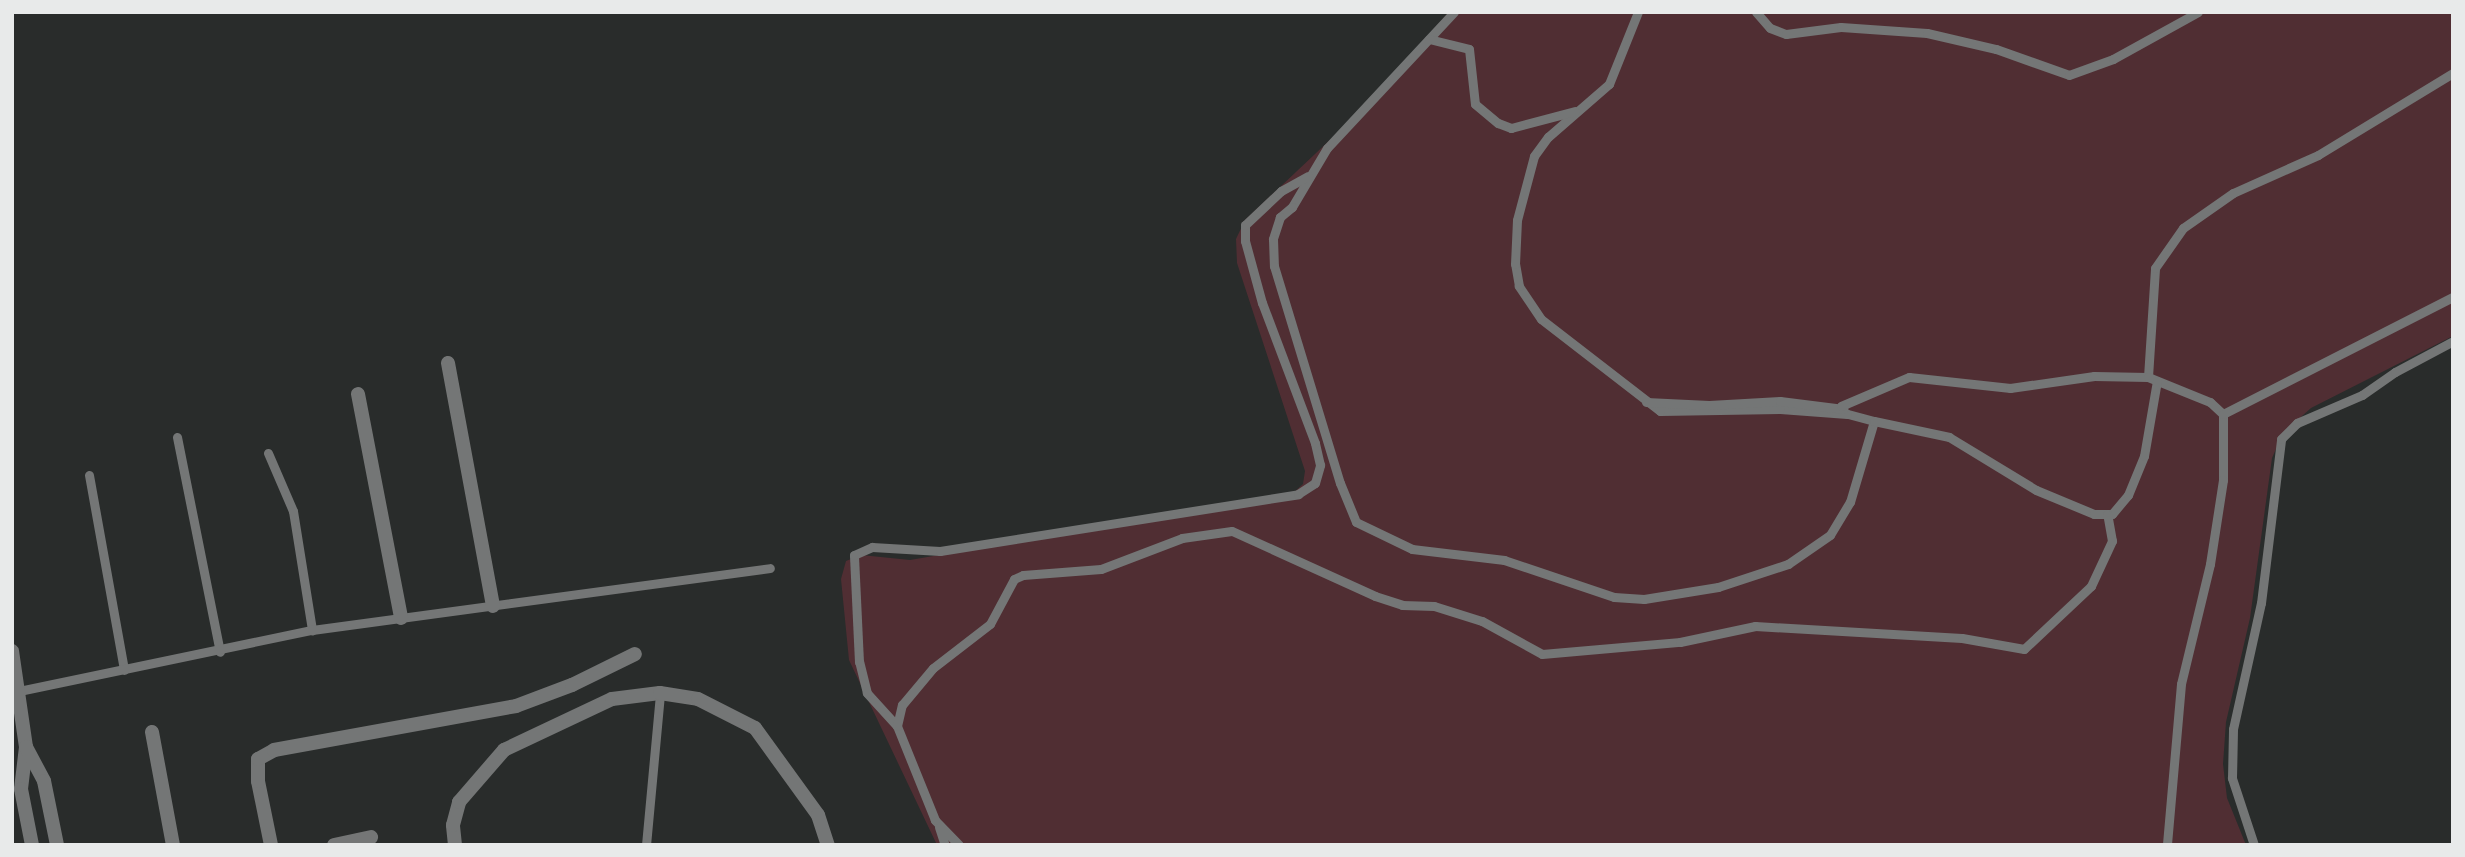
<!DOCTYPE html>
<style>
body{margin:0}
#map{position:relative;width:2465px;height:857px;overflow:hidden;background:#292c2b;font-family:"Open Sans",sans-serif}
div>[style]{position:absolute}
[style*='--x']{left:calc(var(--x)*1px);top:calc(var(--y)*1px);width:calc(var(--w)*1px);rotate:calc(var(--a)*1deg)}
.green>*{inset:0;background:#502e33}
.lane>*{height:9px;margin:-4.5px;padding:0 4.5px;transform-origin:4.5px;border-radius:4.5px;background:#747676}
.street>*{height:14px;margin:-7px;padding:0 7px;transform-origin:7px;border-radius:7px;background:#747676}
span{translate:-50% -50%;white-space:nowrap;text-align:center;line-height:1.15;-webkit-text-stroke:6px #292c2b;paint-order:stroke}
.frame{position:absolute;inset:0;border:14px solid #e8eaea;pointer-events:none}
</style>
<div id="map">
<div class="green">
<div style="clip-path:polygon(1449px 12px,2453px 12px,2453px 336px,2311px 408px,2283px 433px,2272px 458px,2250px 618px,2226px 722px,2223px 764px,2227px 798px,2246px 845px,937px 845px,849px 660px,841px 579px,846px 561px,861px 555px,910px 560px,1291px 495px,1303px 484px,1305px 471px,1237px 263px,1236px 239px,1245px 220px,1351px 120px)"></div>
</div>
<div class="lane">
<div style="--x:1454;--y:12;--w:186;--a:133"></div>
<div style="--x:1327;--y:148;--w:69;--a:120.7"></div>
<div style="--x:1292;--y:207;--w:16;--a:140"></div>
<div style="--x:1280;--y:217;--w:23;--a:108"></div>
<div style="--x:1273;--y:239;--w:27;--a:88"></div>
<div style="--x:1274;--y:266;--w:227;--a:73.1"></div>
<div style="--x:1340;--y:483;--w:42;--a:67.7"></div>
<div style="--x:1356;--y:522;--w:62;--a:25.7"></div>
<div style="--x:1412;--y:549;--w:93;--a:6.8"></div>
<div style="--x:1504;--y:560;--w:116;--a:18.6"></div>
<div style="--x:1614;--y:597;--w:30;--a:4"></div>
<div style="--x:1644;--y:599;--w:75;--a:-9.2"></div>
<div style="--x:1718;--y:587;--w:74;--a:-18.2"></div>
<div style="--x:1788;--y:564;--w:51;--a:-34.6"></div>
<div style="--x:1830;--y:535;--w:39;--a:-59"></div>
<div style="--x:1850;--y:502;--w:84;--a:-73.5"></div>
<div style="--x:1874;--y:421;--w:28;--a:-165"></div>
<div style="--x:1847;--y:414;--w:67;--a:-175.7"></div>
<div style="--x:1780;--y:409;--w:120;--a:179"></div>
<div style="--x:1660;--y:411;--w:150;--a:-142.3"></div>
<div style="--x:1541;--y:319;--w:40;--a:-124"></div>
<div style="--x:1519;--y:286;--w:22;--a:-100"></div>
<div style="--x:1515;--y:264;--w:44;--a:-87.4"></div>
<div style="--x:1517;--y:220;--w:66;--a:-75.1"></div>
<div style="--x:1534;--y:156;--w:24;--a:-54"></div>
<div style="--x:1548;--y:137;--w:81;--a:-41"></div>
<div style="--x:1609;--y:84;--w:78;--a:-68.1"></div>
<div style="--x:1756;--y:12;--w:21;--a:49"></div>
<div style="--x:1770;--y:28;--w:17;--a:21"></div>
<div style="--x:1786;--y:34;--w:55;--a:-7.3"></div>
<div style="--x:1841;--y:27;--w:86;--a:4"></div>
<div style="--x:1927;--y:33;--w:71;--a:13.1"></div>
<div style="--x:1996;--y:49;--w:77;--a:19.6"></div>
<div style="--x:2069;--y:75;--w:47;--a:-20"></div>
<div style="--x:2113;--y:59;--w:97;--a:-28.9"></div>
<div style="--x:1429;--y:39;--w:41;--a:14"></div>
<div style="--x:1469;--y:49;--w:55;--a:83.8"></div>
<div style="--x:1475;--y:104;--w:30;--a:40"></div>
<div style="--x:1498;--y:123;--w:14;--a:21"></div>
<div style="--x:1511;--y:128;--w:66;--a:-14.9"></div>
<div style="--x:2148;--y:377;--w:109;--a:-86.3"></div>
<div style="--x:2155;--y:268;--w:49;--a:-55"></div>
<div style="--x:2183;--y:228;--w:61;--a:-35"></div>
<div style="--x:2233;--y:193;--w:93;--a:-24.1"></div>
<div style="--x:2318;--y:155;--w:158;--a:-31.3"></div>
<div style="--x:1646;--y:402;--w:63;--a:2.7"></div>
<div style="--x:1709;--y:405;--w:71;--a:-3.2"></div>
<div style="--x:1780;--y:401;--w:64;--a:7.2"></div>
<div style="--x:1841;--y:406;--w:74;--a:-23.1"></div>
<div style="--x:1909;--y:377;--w:102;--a:6.2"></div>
<div style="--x:2010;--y:388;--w:85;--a:-8.1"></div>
<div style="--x:2094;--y:376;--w:54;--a:1.1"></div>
<div style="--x:2148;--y:377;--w:67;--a:22"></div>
<div style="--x:2210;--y:402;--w:18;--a:43"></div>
<div style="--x:2223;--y:414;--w:66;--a:90"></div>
<div style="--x:2223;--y:480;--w:85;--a:98.8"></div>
<div style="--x:2210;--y:564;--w:123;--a:103.6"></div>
<div style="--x:2181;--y:684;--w:162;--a:95"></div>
<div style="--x:2223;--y:414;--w:258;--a:-27"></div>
<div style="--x:1874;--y:421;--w:77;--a:12"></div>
<div style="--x:1949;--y:437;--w:102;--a:31.3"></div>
<div style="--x:2036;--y:490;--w:63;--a:22.5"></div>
<div style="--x:2094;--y:514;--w:18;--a:0"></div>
<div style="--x:2112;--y:514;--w:25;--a:-50"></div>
<div style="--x:2128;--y:495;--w:42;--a:-67.7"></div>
<div style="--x:2144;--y:456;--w:76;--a:-80.2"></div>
<div style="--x:177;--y:437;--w:219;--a:78.7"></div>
<div style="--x:268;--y:453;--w:63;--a:66.7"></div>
<div style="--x:293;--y:511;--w:121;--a:80.9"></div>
<div style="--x:89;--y:475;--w:198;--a:79.8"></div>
<div style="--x:19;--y:691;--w:299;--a:-11.8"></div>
<div style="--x:312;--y:630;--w:462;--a:-7.7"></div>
<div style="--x:897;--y:726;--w:45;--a:-132.3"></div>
<div style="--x:867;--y:693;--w:32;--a:-104"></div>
<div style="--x:859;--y:662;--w:107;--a:-92.7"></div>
<div style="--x:854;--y:555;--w:20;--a:-24"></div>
<div style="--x:872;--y:547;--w:68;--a:3.4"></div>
<div style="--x:940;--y:551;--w:363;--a:-9"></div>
<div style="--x:1298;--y:494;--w:20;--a:-33"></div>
<div style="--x:1315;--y:483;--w:19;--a:-74"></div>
<div style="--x:1320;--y:465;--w:23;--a:-103"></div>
<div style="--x:1315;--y:443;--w:150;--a:-110.7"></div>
<div style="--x:1262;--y:303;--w:64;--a:-105.3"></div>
<div style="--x:1245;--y:241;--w:16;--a:-90"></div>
<div style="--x:1245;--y:225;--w:50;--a:-43.4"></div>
<div style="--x:1281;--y:191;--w:31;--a:-29"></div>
<div style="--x:939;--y:827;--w:19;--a:72"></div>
<div style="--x:646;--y:845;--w:153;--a:-84.7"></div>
<div style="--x:959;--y:845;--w:35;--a:-134"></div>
<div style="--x:935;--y:820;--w:101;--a:-112"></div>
<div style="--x:897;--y:726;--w:22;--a:-77"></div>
<div style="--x:902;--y:705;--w:48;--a:-50"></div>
<div style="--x:933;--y:668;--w:72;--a:-37.7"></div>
<div style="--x:990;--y:624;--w:51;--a:-61.9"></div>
<div style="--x:1014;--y:579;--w:10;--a:-24"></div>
<div style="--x:1023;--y:575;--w:78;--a:-4.4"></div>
<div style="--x:1101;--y:569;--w:87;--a:-20.9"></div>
<div style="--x:1182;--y:538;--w:50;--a:-8"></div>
<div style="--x:1232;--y:531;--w:157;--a:24.4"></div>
<div style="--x:1375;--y:596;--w:28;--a:18"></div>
<div style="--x:1402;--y:605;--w:32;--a:2"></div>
<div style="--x:1434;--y:606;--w:50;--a:17.4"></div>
<div style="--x:1482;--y:621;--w:68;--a:28.8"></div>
<div style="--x:1542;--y:654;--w:139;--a:-5"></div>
<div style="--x:1680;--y:642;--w:77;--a:-12"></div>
<div style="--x:1755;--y:626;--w:207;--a:3.3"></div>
<div style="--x:1962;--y:638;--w:63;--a:10.1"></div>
<div style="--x:2024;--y:649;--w:92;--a:-43.2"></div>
<div style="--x:2091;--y:586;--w:50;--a:-65"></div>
<div style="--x:2112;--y:541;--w:27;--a:-100"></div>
<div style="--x:2254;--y:845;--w:71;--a:-108.2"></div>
<div style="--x:2232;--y:778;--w:49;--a:-88.8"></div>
<div style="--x:2233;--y:729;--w:129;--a:-77.5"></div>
<div style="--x:2261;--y:603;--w:165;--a:-83"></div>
<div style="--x:2281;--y:439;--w:23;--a:-45"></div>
<div style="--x:2297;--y:423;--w:71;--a:-23.3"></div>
<div style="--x:2362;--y:395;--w:40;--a:-34.9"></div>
<div style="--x:2395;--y:372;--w:66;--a:-28.1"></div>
</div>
<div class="street">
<div style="--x:448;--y:363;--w:247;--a:79.5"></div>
<div style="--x:358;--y:394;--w:228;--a:79.1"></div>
<div style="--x:12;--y:651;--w:97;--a:81.7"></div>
<div style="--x:26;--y:747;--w:42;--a:96.8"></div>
<div style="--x:21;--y:789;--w:57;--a:78.9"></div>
<div style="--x:152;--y:732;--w:115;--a:79.5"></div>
<div style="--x:26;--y:747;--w:38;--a:62"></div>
<div style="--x:44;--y:781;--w:65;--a:78.5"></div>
<div style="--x:271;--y:845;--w:65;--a:-101.5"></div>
<div style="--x:258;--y:781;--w:22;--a:-90"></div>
<div style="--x:258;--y:759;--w:18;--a:-29"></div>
<div style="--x:274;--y:750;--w:246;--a:-10.3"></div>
<div style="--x:516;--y:706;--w:60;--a:-20.6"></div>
<div style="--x:572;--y:685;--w:70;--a:-26.2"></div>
<div style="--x:334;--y:845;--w:38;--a:-12"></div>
<div style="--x:455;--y:845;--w:20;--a:-96"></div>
<div style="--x:453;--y:825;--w:24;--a:-75"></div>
<div style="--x:459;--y:802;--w:69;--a:-49.1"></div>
<div style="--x:504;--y:750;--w:119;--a:-25.3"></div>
<div style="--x:612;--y:699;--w:48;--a:-7.1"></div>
<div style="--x:660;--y:693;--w:38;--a:9"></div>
<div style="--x:698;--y:699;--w:64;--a:27"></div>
<div style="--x:755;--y:728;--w:107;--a:54.1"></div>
<div style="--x:818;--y:815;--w:32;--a:72"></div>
</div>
<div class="frame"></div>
</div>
